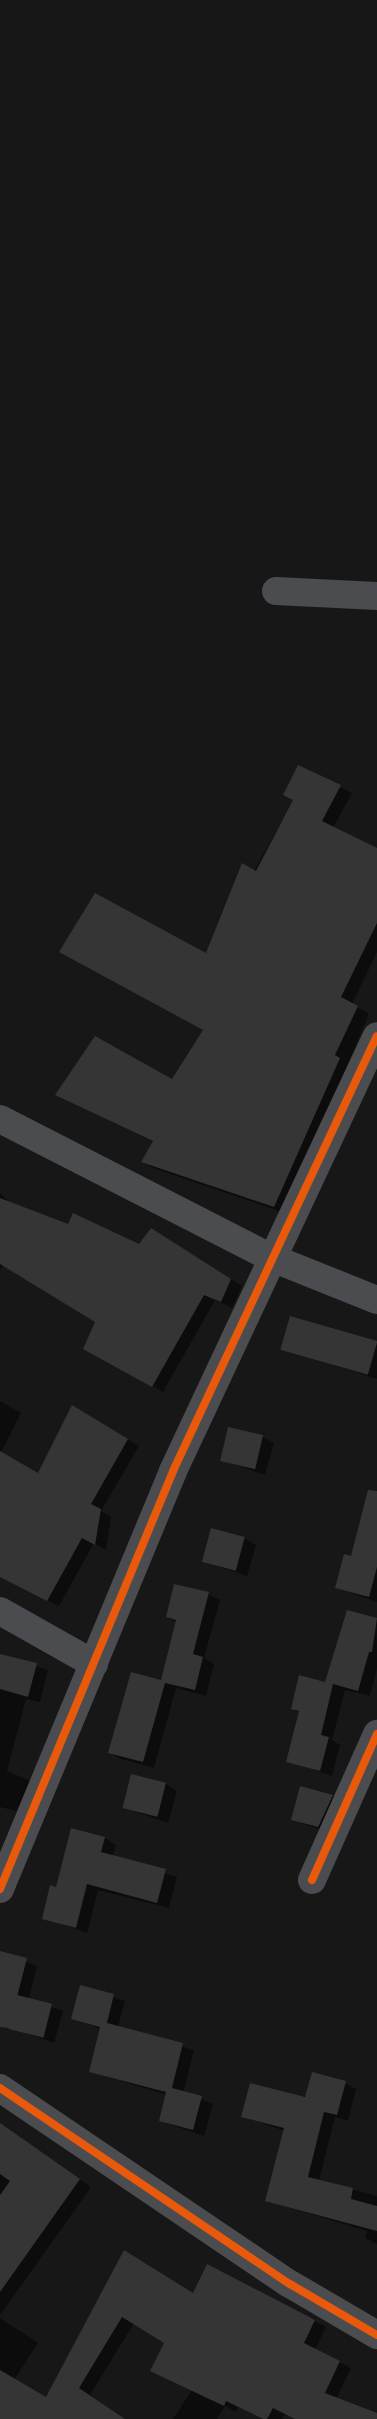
<!DOCTYPE html>
<html>
<head>
<meta charset="utf-8">
<style>
  body { margin:0 }
  #map { position:relative; width:377px; height:2419px; overflow:hidden; background:#171717; font-family:"Nunito Sans",sans-serif }
  div>[style] { position:absolute }
  .shadow>* { inset:0; background:#0007 }
  .building>* { inset:0; background:#353536; transform-origin:0 0 }
  .street>* { height:28px; margin:-14px; padding:0 14px; transform-origin:14px; border-radius:14px; background:#4b4c50 }
  .cycleway>* { height:8px; margin:-4px; padding:0 4px; transform-origin:4px; border-radius:4px; background:#e8590c }
  span { translate:-50% -50%; white-space:nowrap; text-align:center; line-height:1.15; -webkit-text-stroke:5px #111113; paint-order:stroke }
</style>
</head>
<body>
<div id="map">
  <div class="shadow">
    <i style="clip-path:polygon(299px 767px,352px 793px,333px 828px,377px 850px,377px 952px,352px 1004px,369px 1014px,285px 1213px,153px 1168px,142px 1162px,154px 1142px,68px 1101px,172px 1081px,205px 1030px,207px 954px,294px 800px)"></i>
    <i style="clip-path:polygon(0 1193px,10px 1203px,68px 1226px,140px 1246px,162px 1236px,242px 1286px,232px 1308px,215px 1300px,163px 1392px,96px 1355px,96px 1322px,3px 1265px,0 1270px)"></i>
    <i style="clip-path:polygon(377px 1342px,377px 1379px,283px 1349px)"></i>
    <i style="clip-path:polygon(0 1401px,21px 1413px,1px 1453px,39px 1475px,72px 1406px,139px 1446px,101px 1511px,111px 1517px,106px 1550px,94px 1543px,59px 1606px,0 1576px)"></i>
    <i style="clip-path:polygon(262px 1437px,274px 1443px,265px 1475px,221px 1460px)"></i>
    <i style="clip-path:polygon(377px 1495px,377px 1602px,337px 1588px)"></i>
    <i style="clip-path:polygon(244px 1538px,256px 1545px,247px 1576px,203px 1561px)"></i>
    <i style="clip-path:polygon(208px 1594px,220px 1600px,204px 1658px,214px 1664px,206px 1696px,176px 1688px,154px 1768px,121px 1759px,110px 1753px,162px 1681px,176px 1622px,167px 1617px)"></i>
    <i style="clip-path:polygon(348px 1611px,377px 1619px,377px 1668px,370px 1696px,345px 1690px,332px 1740px,340px 1745px,332px 1776px,288px 1761px,300px 1713px,292px 1708px,325px 1683px)"></i>
    <i style="clip-path:polygon(0 1655px,48px 1670px,40px 1702px,26px 1699px,7px 1771px,33px 1782px,25px 1813px,0 1807px)"></i>
    <i style="clip-path:polygon(166px 1784px,177px 1791px,168px 1823px,125px 1808px)"></i>
    <i style="clip-path:polygon(332px 1796px,343px 1802px,330px 1833px,293px 1820px)"></i>
    <i style="clip-path:polygon(105px 1838px,116px 1845px,113px 1856px,177px 1877px,169px 1908px,98px 1890px,87px 1933px,43px 1918px)"></i>
    <i style="clip-path:polygon(0 1952px,37px 1966px,29px 1999px,63px 2011px,54px 2043px,11px 2028px,19px 1995px,0 1990px)"></i>
    <i style="clip-path:polygon(81px 1987px,125px 2001px,118px 2027px,194px 2050px,183px 2093px,213px 2104px,204px 2136px,160px 2121px,167px 2095px,91px 2072px,101px 2029px,73px 2018px)"></i>
    <i style="clip-path:polygon(345px 2083px,356px 2089px,348px 2121px,335px 2117px,319px 2181px,377px 2196px,377px 2244px,365px 2238px,367px 2231px,267px 2201px,285px 2131px,242px 2116px)"></i>
    <i style="clip-path:polygon(0 2124px,91px 2187px,0 2315px)"></i>
    <i style="clip-path:polygon(125px 2251px,194px 2294px,207px 2266px,326px 2327px,315px 2350px,351px 2368px,336px 2399px,377px 2415px,377px 2419px,296px 2419px,285px 2414px,282px 2419px,263px 2419px,238px 2407px,236px 2412px,225px 2406px,217px 2419px,173px 2419px,192px 2390px,166px 2342px,134px 2323px,90px 2395px,124px 2419px,0 2419px,0 2318px,38px 2343px,14px 2380px,46px 2399px)"></i>
  </div>
  <div class="building">
    <i style="clip-path:polygon(298px 765px,341px 785px,322px 821px,377px 848px,377px 923px,341px 997px,358px 1006px,335px 1055px,340px 1058px,274px 1207px,141px 1162px,153px 1141px,55px 1095px,95px 1036px,172px 1079px,203px 1030px,59px 952px,95px 893px,206px 953px,242px 863px,256px 871px,293px 800px,283px 795px)"></i>
    <i style="clip-path:polygon(0 1198px,68px 1224px,73px 1213px,139px 1244px,151px 1228px,231px 1279px,221px 1302px,204px 1295px,152px 1387px,83px 1349px,95px 1322px,0 1264px)"></i>
    <i style="left:290px;top:1316px;width:91px;height:35px;rotate:16deg"></i>
    <i style="clip-path:polygon(72px 1405px,128px 1439px,91px 1504px,101px 1509px,95px 1545px,82px 1538px,47px 1601px,0 1577px,0 1451px,38px 1473px)"></i>
    <i style="left:228px;top:1427px;width:36px;height:35px;rotate:13deg"></i>
    <i style="clip-path:polygon(368px 1490px,377px 1491px,377px 1567px,369px 1597px,335px 1588px,344px 1554px,351px 1556px)"></i>
    <i style="left:211px;top:1528px;width:35px;height:35px;rotate:15deg"></i>
    <i style="clip-path:polygon(174px 1584px,209px 1592px,193px 1654px,203px 1657px,195px 1690px,165px 1683px,143px 1762px,108px 1753px,131px 1672px,161px 1680px,176px 1620px,166px 1617px)"></i>
    <i style="clip-path:polygon(347px 1610px,377px 1618px,372px 1652px,369px 1652px,358px 1691px,333px 1684px,321px 1735px,329px 1737px,320px 1771px,286px 1762px,299px 1711px,291px 1709px,299px 1675px,325px 1682px)"></i>
    <i style="clip-path:polygon(0 1654px,37px 1663px,28px 1697px,0 1689px)"></i>
    <i style="left:131px;top:1774px;width:36px;height:35px;rotate:14deg"></i>
    <i style="clip-path:polygon(300px 1786px,333px 1795px,318px 1827px,291px 1820px)"></i>
    <i style="clip-path:polygon(71px 1828px,105px 1837px,101px 1852px,166px 1869px,157px 1903px,87px 1884px,76px 1928px,42px 1919px,50px 1885px,56px 1887px)"></i>
    <i style="clip-path:polygon(0 1951px,27px 1958px,9px 2028px,0 2027px)"></i>
    <i style="clip-path:polygon(80px 1985px,114px 1994px,107px 2023px,183px 2043px,172px 2088px,202px 2096px,193px 2130px,159px 2121px,166px 2092px,89px 2072px,100px 2027px,71px 2019px)"></i>
    <i style="left:17px;top:1995px;width:36px;height:35px;rotate:14deg"></i>
    <i style="clip-path:polygon(312px 2072px,346px 2081px,337px 2115px,324px 2112px,308px 2177px,353px 2188px,351px 2199px,377px 2206px,377px 2231px,265px 2201px,284px 2128px,241px 2117px,250px 2083px,305px 2097px)"></i>
    <i style="clip-path:polygon(0 2123px,80px 2179px,0 2292px,0 2195px,10px 2181px,0 2174px)"></i>
    <i style="clip-path:polygon(124px 2250px,193px 2293px,207px 2264px,315px 2320px,304px 2343px,340px 2361px,325px 2393px,377px 2413px,377px 2419px,295px 2419px,273px 2408px,267px 2419px,263px 2419px,226px 2401px,224px 2406px,150px 2371px,164px 2343px,122px 2317px,79px 2388px,125px 2419px,0 2419px,0 2370px,46px 2397px)"></i>
  </div>
  <div class="street">
    <i style="left:276px;top:591px;width:101px;rotate:2.8deg"></i>
    <i style="left:0;top:1119px;width:305px;rotate:27.1deg"></i>
    <i style="left:272px;top:1258px;width:113px;rotate:21.8deg"></i>
    <i style="left:0;top:1611px;width:108px;rotate:29.4deg"></i>
    <i style="left:312px;top:1880px;width:160px;rotate:-66deg"></i>
    <i style="left:0;top:1889px;width:452px;rotate:-67.5deg"></i>
    <i style="left:173px;top:1471px;width:480px;rotate:-64.9deg"></i>
    <i style="left:0;top:2088px;width:350px;rotate:34.1deg"></i>
    <i style="left:290px;top:2284px;width:101px;rotate:30.4deg"></i>
  </div>
  <div class="cycleway">
    <i style="left:312px;top:1880px;width:160px;rotate:-66deg"></i>
    <i style="left:0;top:1889px;width:452px;rotate:-67.5deg"></i>
    <i style="left:173px;top:1471px;width:480px;rotate:-64.9deg"></i>
    <i style="left:0;top:2088px;width:350px;rotate:34.1deg"></i>
    <i style="left:290px;top:2284px;width:101px;rotate:30.4deg"></i>
  </div>
</div>
</body>
</html>
